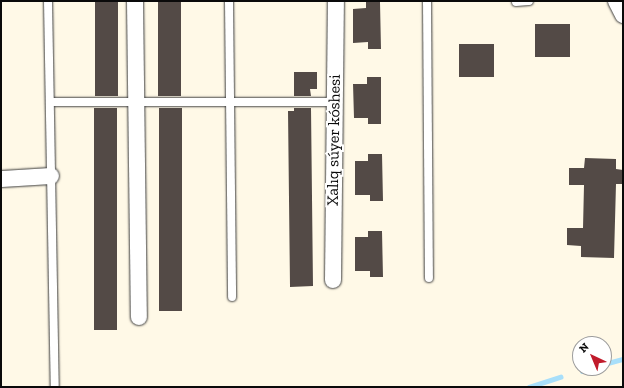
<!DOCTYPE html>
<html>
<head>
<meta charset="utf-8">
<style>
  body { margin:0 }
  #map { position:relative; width:624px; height:388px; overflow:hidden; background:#fff9e7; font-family:"Zilla Slab",serif }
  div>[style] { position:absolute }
  .stream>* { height:4.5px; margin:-2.25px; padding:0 2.25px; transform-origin:2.25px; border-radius:2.25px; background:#a8dffa }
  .building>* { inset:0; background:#534a46; transform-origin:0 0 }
  .roads { filter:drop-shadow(0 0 1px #3d3d3d) drop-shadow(0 0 1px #3d3d3d) }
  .service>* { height:8px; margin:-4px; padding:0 4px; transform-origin:4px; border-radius:4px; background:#fff }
  .minor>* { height:16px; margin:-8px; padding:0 8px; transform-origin:8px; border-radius:8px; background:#fff }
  span { translate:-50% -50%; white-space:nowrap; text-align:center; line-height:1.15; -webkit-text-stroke:4px #fff; paint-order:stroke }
  .street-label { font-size:16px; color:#0a0a0a }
  .frame { position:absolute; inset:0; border:2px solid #0a0a0a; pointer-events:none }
  .north { position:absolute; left:572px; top:336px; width:40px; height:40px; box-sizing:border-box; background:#fff; border:1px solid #9d9d9d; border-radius:50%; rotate:316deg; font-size:11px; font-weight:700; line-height:16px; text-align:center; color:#0a0a0a }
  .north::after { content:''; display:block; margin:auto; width:14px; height:18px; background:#c11b2b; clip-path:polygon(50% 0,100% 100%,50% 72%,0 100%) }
</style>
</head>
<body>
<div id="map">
  <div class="stream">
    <i style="left:604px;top:364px;width:20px;rotate:-15deg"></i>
    <i style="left:582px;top:371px;width:10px;rotate:-17deg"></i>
    <i style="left:529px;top:387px;width:33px;rotate:-18deg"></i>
  </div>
  <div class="building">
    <i style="left:95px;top:1px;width:23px;height:95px"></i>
    <i style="left:158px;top:1px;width:23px;height:95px"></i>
    <i style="clip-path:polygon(366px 2px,380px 2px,381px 49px,368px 49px,368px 42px,353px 43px,353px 9px,366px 8px)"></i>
    <i style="left:535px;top:24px;width:35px;height:33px"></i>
    <i style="left:459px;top:44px;width:35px;height:33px"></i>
    <i style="clip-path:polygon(294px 72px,317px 72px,317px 89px,310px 89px,311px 96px,294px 96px)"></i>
    <i style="clip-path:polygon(367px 77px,381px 77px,381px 124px,368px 124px,368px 118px,354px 118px,353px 84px,367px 84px)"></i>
    <i style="left:94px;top:108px;width:23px;height:222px"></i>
    <i style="left:159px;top:108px;width:23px;height:203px"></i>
    <i style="clip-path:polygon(294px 108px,311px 108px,313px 286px,290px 287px,288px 111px,294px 111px)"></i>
    <i style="clip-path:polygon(368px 154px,382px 154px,383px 201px,370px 201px,370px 195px,355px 195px,355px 161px,368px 161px)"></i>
    <i style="clip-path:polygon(585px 158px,616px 159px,616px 169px,623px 170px,623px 184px,616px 184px,614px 258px,581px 257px,581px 246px,567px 245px,567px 228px,583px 228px,584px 185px,569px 185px,569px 168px,584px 168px)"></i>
    <i style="clip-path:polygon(368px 231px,382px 231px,383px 277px,370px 277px,370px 271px,355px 271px,355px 237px,368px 237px)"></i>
  </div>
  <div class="roads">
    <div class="service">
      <i style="left:48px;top:1px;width:386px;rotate:89deg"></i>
      <i style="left:229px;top:1px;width:296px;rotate:89.4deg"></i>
      <i style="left:427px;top:1px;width:277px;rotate:89.6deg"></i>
      <i style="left:516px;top:2px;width:13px;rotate:-4deg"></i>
      <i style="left:50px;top:102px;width:285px"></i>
    </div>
    <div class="minor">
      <i style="left:135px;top:1px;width:316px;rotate:89.3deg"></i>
      <i style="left:616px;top:1px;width:16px;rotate:63deg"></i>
      <i style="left:1px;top:179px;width:50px;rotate:-3.4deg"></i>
      <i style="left:333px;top:280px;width:279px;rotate:-89.4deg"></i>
    </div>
  </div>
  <div class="street-label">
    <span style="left:334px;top:140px;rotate:-89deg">Xalıq súyer kóshesi</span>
  </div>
  <div class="frame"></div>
  <div class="north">N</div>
</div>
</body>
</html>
